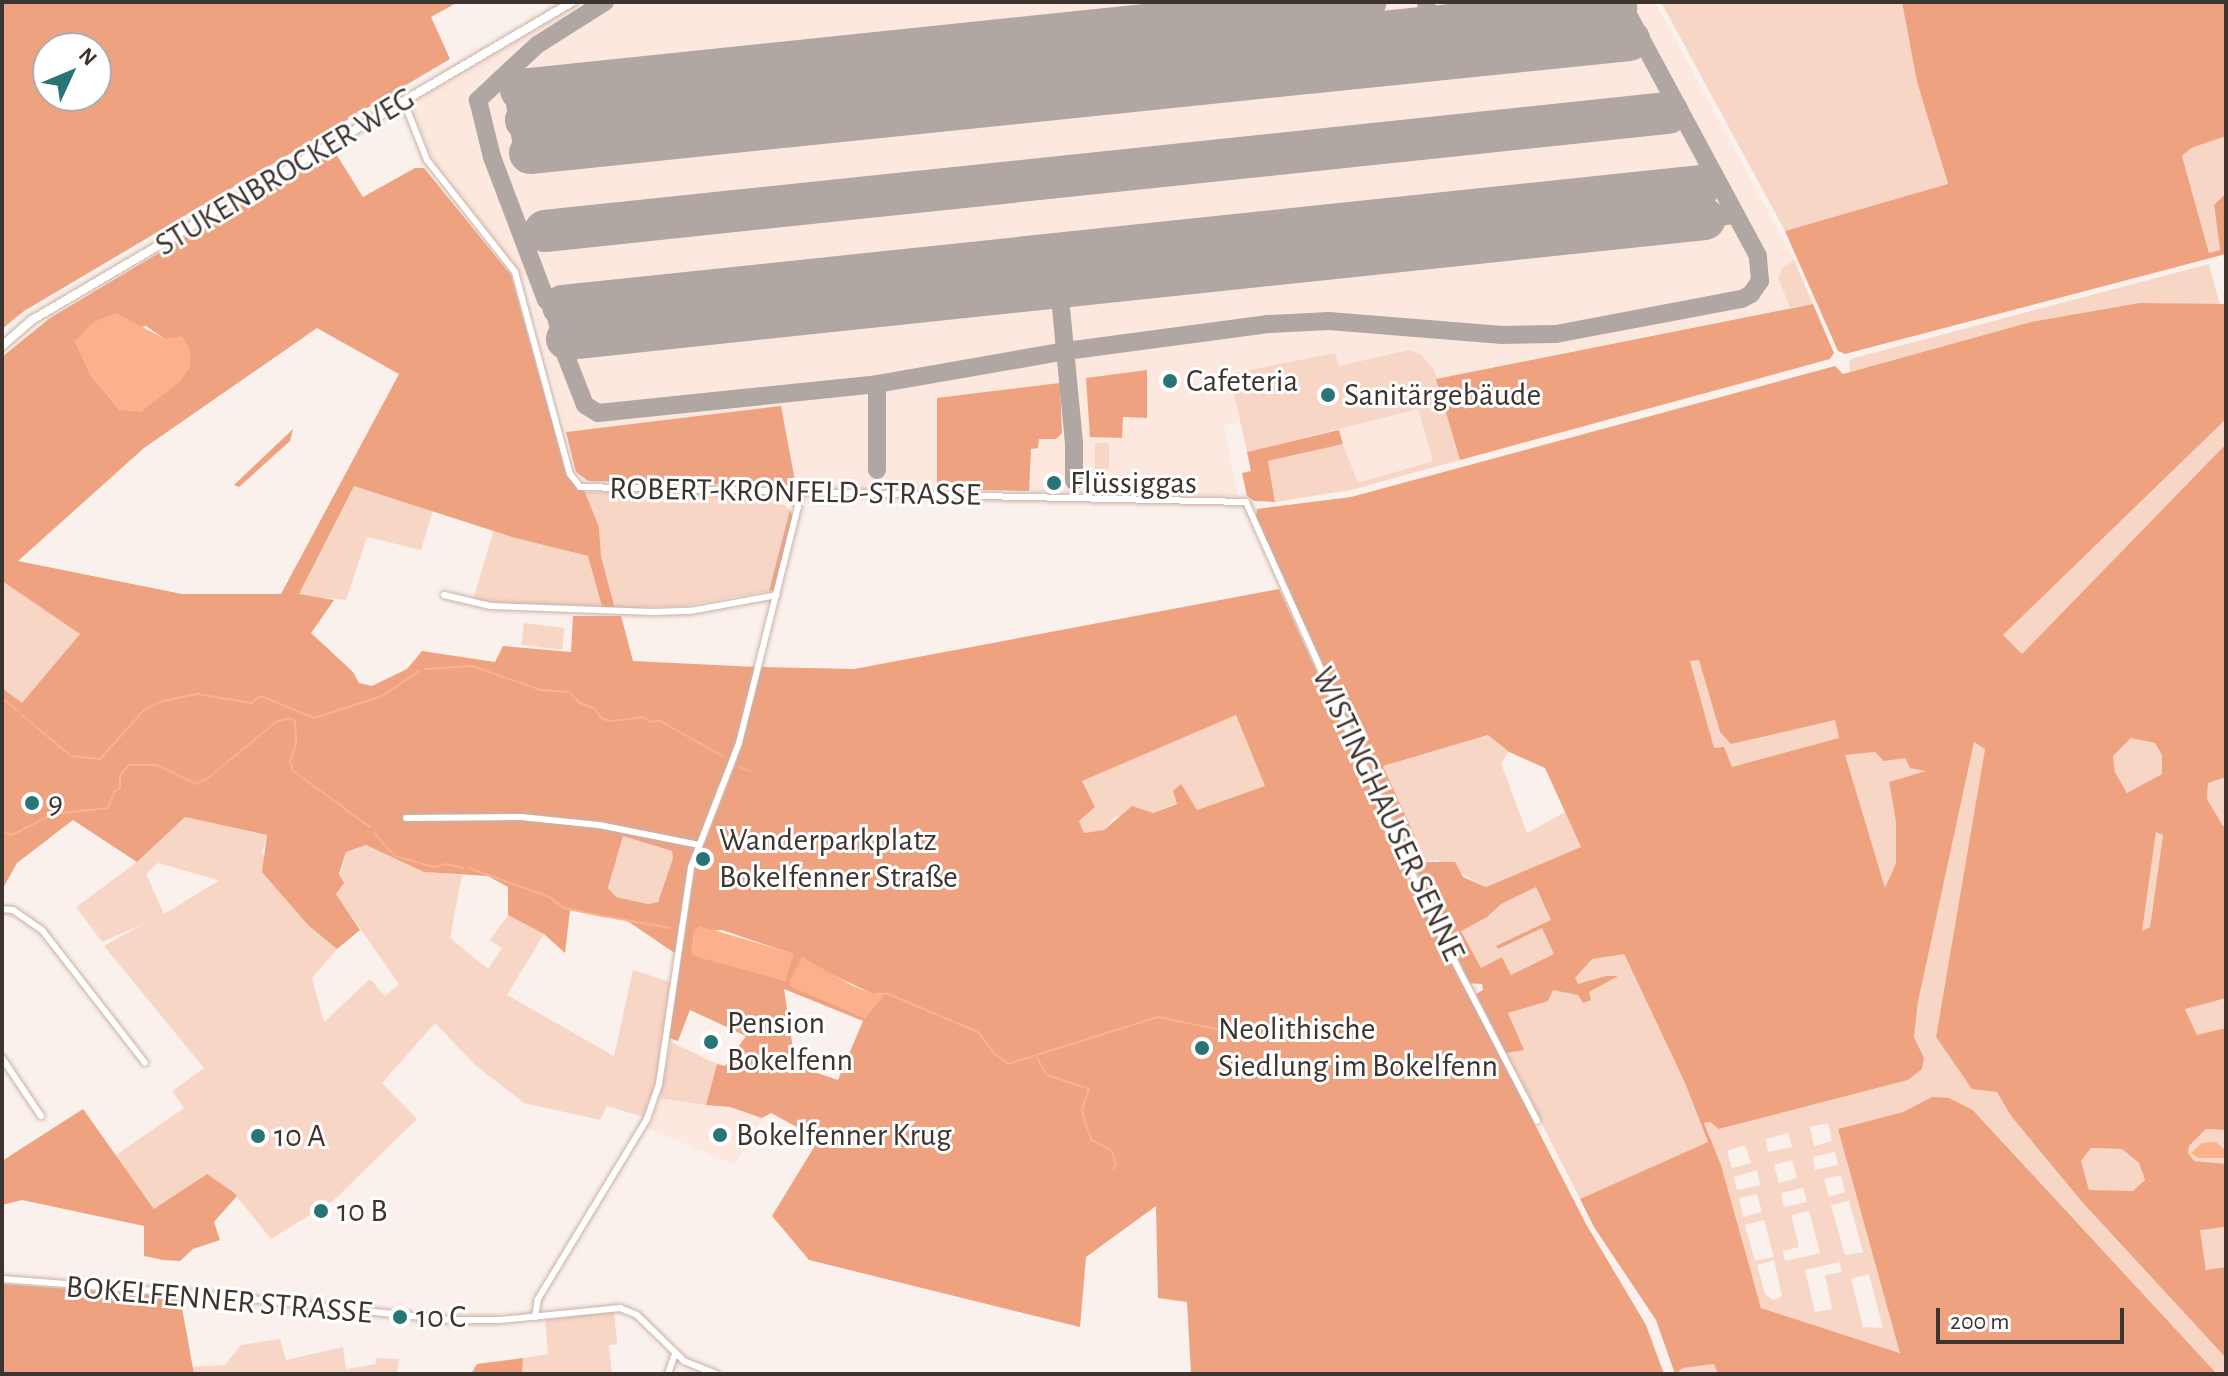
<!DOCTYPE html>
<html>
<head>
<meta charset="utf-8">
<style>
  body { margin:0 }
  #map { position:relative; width:2228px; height:1376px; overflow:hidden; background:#fbf1ec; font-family:"Alegreya Sans",sans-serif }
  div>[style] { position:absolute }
  .built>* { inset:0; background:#fce8de }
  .green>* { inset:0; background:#f8d6c6; transform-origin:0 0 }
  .forest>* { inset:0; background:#eea27f }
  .water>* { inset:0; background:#fdb08c }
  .stream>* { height:2px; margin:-1px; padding:0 1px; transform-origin:1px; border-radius:1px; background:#fdb08c }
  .taxiway>* { height:18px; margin:-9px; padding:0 9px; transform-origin:9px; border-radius:9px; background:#b0a6a2 }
  .runway>* { height:42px; margin:-21px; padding:0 21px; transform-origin:21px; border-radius:21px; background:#b0a6a2 }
  .roads { filter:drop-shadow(0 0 2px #cab1a6) drop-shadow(0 0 2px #cab1a6) }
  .minor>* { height:6px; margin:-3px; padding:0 3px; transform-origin:3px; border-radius:3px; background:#fff }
  .tertiary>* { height:8px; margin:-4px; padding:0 4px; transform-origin:4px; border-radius:4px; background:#fff }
  .dots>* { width:22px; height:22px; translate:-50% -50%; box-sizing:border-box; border:4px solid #fff; border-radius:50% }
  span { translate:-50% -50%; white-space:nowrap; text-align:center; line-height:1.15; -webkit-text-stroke:6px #fff; paint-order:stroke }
  .street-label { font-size:32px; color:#3d332f }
  .poi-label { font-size:32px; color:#3d332f }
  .left { translate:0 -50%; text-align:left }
  .frame { position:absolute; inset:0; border:4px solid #3d332f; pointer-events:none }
  .north { position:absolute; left:32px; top:32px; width:80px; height:80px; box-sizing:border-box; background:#fff; border:2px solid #b1adac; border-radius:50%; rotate:46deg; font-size:22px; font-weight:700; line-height:32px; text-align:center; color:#3d332f }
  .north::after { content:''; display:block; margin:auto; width:28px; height:36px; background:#297474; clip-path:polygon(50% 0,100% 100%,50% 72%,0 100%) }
  .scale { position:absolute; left:1936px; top:1308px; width:188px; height:36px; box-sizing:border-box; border:4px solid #3d332f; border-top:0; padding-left:10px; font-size:24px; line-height:28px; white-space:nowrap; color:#3d332f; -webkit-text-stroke:6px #fff; paint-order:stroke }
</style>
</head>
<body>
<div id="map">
  <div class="built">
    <i style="clip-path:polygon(582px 2px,1655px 2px,1794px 260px,1783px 267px,1778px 277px,1790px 308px,1437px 379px,1418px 409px,1433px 461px,1358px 483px,1339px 431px,1247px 452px,1240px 422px,1224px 425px,1238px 496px,796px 486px,781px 406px,566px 432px,527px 281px,434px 162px,411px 108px,415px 101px)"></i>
    <i style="clip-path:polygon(660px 1098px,730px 1107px,762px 1118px,735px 1165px,647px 1128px)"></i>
  </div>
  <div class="green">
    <i style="clip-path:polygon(1661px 2px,1902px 2px,1917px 82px,1948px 185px,1785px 231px)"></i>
    <i style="clip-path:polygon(2226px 136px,2226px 193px,2214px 206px,2220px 250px,2209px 253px,2182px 156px,2190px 148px)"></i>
    <i style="clip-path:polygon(1794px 260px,1813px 304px,1790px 308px,1778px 277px,1783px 267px)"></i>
    <i style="clip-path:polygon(2209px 264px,2220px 305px,2138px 303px,2031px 322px,1850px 372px,1849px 361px,1854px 358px)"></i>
    <i style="clip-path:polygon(1409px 350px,1420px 354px,1434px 369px,1460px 460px,1351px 490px,1275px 502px,1268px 461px,1343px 444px,1358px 483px,1433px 461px,1418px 409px,1247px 452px,1230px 374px,1335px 353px,1339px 366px)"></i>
    <i style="clip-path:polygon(2226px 419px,2226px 444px,2022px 654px,2003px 635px)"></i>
    <i style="left:1095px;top:443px;width:14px;height:26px"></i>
    <i style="clip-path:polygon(353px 485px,433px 511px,421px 550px,367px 537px,346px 600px,298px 595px)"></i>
    <i style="clip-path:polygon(585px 492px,765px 494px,776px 498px,790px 510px,769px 591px,682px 606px,615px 609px,601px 556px,599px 526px)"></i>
    <i style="clip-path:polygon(494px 529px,589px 557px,603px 610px,550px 609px,473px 600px)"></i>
    <i style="clip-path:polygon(2px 581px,80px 634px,22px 704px,2px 688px)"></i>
    <i style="left:524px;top:623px;width:41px;height:22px;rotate:7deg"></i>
    <i style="clip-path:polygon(1699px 659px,1720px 732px,1836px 719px,1839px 738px,1731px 768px,1714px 749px,1690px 661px)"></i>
    <i style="clip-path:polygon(1236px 714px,1266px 786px,1197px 810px,1177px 803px,1152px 813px,1115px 817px,1104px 830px,1084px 833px,1079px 821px,1095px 807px,1081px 781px)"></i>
    <i style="clip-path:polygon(1488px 735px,1509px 752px,1501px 763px,1527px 833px,1565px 812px,1581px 847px,1486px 887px,1437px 860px,1421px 862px,1406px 849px,1418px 843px,1383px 766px)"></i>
    <i style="clip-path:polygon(2131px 738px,2155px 743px,2163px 755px,2162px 774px,2127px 793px,2115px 772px,2113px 756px)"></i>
    <i style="clip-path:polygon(evenodd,1973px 741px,1985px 749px,1936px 1037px,1972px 1088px,1997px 1092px,2011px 1116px,2083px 1203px,2226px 1358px,2226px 1374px,2217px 1374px,1974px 1110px,1932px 1097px,1903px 1112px,1838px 1129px,1901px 1353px,1761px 1308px,1721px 1165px,1704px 1123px,1710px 1122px,1720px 1129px,1908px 1080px,1924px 1058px,1914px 1037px,1918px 1002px,1973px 741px,1828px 1123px,1832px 1141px,1814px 1146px,1810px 1127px,1828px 1123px,1973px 741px,1788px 1133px,1792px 1147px,1768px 1152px,1766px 1139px,1788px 1133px,1973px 741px,1745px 1145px,1751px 1163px,1732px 1168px,1727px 1151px,1745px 1145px,1973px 741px,1835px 1152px,1838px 1165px,1815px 1170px,1813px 1157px,1835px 1152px,1973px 741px,1792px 1160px,1797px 1178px,1779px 1183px,1774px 1165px,1792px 1160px,1973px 741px,1757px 1170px,1760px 1185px,1737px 1190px,1734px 1177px,1757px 1170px,1973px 741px,1841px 1175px,1845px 1192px,1829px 1197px,1824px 1179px,1841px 1175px,1973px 741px,1803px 1188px,1807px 1202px,1784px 1207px,1781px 1193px,1803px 1188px,1973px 741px,1757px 1194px,1762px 1212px,1743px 1217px,1739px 1198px,1757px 1194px,1973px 741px,1849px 1201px,1863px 1252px,1845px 1255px,1831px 1205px,1849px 1201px,1973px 741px,1809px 1211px,1820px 1253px,1785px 1261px,1783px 1251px,1799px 1247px,1791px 1215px,1809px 1211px,1973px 741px,1764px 1220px,1774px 1257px,1755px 1261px,1745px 1225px,1764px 1220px,1973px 741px,1774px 1260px,1782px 1296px,1773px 1300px,1765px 1294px,1757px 1265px,1774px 1260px,1973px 741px,1839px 1262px,1842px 1272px,1825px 1275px,1832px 1309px,1815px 1312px,1805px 1270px,1839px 1262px,1973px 741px,1869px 1274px,1883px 1328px,1882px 1328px,1863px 1327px,1851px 1279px,1869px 1274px)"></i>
    <i style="clip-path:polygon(1875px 752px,1905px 758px,1928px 770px,1889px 783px,1896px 822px,1896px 863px,1885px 889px,1844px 755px)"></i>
    <i style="clip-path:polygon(2226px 777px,2226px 825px,2223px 826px,2207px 799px,2208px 783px)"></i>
    <i style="clip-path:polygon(evenodd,185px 817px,267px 835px,262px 853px,308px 925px,337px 949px,312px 978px,324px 1022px,370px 979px,385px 996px,399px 984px,336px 894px,346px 852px,366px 845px,424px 872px,462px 875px,450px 938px,488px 969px,502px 948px,490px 940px,508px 915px,544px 934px,507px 995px,614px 1056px,633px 970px,670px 982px,655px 1085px,643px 1117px,607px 1106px,600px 1120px,524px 1103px,475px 1065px,435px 1023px,382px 1083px,417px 1119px,334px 1200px,271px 1239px,233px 1192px,154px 1209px,116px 1155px,184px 1108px,172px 1091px,204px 1068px,104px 946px,145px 923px,102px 942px,76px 907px,137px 862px,185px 817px,158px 863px,218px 880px,218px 881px,164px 914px,146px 874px,158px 863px)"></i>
    <i style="clip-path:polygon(2156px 831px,2163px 834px,2150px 927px,2141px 931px)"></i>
    <i style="clip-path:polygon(623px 836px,672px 851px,673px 858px,658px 902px,648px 904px,616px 897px,608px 888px)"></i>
    <i style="clip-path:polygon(1533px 878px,1570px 963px,1623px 953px,1685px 1083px,1708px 1142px,1580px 1199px,1476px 994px,1483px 990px,1482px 984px,1470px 984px,1439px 921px)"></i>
    <i style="clip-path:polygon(2226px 998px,2226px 1028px,2197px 1036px,2185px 1008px)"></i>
    <i style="clip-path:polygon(671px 1042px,717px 1064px,706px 1105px,660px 1098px)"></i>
    <i style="clip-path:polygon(2206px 1129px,2226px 1130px,2226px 1164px,2193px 1161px,2188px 1153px,2189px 1146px)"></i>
    <i style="clip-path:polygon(2091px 1148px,2122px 1149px,2139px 1163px,2145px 1181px,2133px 1191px,2089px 1191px,2081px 1161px)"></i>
    <i style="clip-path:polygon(2224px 1227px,2226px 1267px,2206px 1270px,2200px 1229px)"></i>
    <i style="clip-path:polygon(614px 1310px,617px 1344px,609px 1345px,612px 1374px,522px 1374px,523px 1358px,548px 1354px,545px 1320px)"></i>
    <i style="clip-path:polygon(280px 1339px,286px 1360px,343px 1347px,346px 1369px,376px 1364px,376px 1358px,399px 1359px,397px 1374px,194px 1374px,191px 1367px,225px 1365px,241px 1345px)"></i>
    <i style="clip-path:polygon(1714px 1364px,1718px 1374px,1675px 1372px,1683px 1368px)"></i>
  </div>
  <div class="forest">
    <i style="clip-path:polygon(evenodd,2px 2px,458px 2px,431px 17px,450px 59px,24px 311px,2px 329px,2px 2px,48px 48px,96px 48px,96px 96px,48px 96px,48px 48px)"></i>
    <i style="clip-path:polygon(1902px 2px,2226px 2px,2226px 136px,2191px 148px,2182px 156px,2209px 253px,2220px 250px,2214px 205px,2226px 193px,2226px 254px,1845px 354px,1838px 351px,1785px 231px,1948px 184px,1917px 82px)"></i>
    <i style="clip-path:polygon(evenodd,333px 149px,363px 197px,415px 168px,424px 168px,511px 275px,567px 476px,585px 492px,599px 527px,601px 556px,615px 609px,603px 610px,588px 556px,512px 537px,354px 486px,299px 594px,334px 600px,311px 633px,353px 672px,359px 683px,372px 686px,407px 669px,422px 651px,495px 662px,503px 646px,571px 652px,573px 616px,621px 616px,633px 661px,756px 667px,737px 740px,698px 842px,676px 954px,626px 920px,570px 910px,565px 953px,544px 934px,508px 915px,508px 887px,488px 876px,424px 872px,366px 845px,346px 852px,339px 874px,344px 883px,336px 894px,360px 930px,337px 949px,308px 925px,262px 872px,267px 835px,185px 817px,137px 862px,73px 820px,17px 863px,2px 890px,2px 688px,22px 703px,80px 634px,2px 581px,2px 357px,50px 318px,333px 149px,146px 326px,165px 339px,120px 410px,92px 377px,75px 341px,146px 326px,333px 149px,317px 328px,399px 374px,281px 594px,182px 594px,18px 561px,144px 448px,317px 328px,333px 149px,623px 836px,672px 851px,673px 858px,658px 902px,648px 904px,616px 897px,608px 888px,623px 836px)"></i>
    <i style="clip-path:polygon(evenodd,2139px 303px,2226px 304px,2226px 419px,2003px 635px,2022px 654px,2226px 444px,2226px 777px,2208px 783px,2207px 799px,2223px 826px,2226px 825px,2226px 998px,2185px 1009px,2197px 1035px,2226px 1028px,2226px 1130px,2206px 1129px,2189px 1146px,2188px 1153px,2194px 1161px,2226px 1164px,2226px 1234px,2224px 1227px,2200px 1230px,2206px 1270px,2226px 1267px,2226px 1358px,2083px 1203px,2011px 1116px,1997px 1092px,1972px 1089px,1936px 1037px,1985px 749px,1974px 742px,1918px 1002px,1914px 1037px,1924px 1058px,1922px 1069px,1908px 1080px,1719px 1129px,1710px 1122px,1704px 1123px,1721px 1165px,1761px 1308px,1900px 1353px,1838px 1129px,1903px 1112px,1932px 1097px,1949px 1098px,1973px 1110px,2217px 1374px,1718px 1374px,1714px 1364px,1683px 1368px,1675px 1374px,1656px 1320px,1594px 1227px,1580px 1199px,1708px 1142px,1685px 1083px,1624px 954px,1592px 959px,1575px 978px,1578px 984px,1606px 976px,1618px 976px,1589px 992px,1591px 1000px,1583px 1003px,1578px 995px,1553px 990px,1548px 1001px,1508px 1013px,1524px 1050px,1506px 1053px,1476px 994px,1483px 990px,1482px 984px,1470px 983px,1406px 849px,1421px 862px,1455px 862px,1463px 877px,1486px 887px,1581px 847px,1545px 768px,1509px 752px,1488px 735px,1383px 766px,1416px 839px,1405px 845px,1256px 517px,1257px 509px,1351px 497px,1835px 366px,1843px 374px,2031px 322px,2139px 303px,1699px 660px,1720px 732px,1731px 744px,1835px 720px,1839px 738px,1732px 767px,1724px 747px,1714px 748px,1690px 661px,1699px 660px,2139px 303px,2131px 738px,2155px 743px,2162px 755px,2162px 774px,2127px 793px,2115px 772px,2113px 756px,2131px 738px,2139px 303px,1875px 752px,1884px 761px,1905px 758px,1910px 768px,1926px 771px,1889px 782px,1896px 822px,1896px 863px,1885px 888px,1845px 755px,1875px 752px,2139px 303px,2156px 832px,2163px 835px,2150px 927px,2142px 931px,2156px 832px,2139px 303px,1536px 887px,1551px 920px,1496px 946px,1498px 949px,1542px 928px,1554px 954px,1511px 975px,1502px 957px,1481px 968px,1461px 931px,1487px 917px,1501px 904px,1536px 887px,2139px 303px,2091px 1148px,2122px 1149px,2139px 1163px,2145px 1180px,2133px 1191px,2089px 1190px,2081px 1161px,2091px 1148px)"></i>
    <i style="clip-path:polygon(1813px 304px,1834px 353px,1830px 359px,1460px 460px,1436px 379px)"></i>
    <i style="clip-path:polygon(1147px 370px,1147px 418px,1123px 417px,1122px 438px,1090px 437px,1086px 378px)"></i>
    <i style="clip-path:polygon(1060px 383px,1062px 433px,1056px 439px,1039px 439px,1038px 448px,1031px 449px,1029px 491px,937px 489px,937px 398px)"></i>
    <i style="clip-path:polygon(781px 406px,796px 486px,588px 481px,576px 472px,566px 432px)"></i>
    <i style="clip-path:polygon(293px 429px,290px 441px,239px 487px,234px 485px)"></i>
    <i style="clip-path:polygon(1339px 430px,1343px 444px,1268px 461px,1275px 502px,1254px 501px,1247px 496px,1242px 473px,1251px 471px,1247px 452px)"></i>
    <i style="clip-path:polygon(790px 510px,793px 518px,774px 590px,769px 591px)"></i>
    <i style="clip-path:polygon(evenodd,1279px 589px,1430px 920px,1586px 1224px,1646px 1325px,1664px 1374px,1191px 1372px,1187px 1302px,1158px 1298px,1156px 1206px,1086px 1257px,1080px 1327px,809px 1260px,772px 1216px,819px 1139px,771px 1113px,762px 1118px,730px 1107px,706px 1105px,717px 1064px,725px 1066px,746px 1036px,690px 1010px,678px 1041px,669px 1038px,695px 867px,736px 762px,762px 667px,854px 669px,1279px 589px,1236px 715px,1265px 786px,1197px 810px,1181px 784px,1173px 791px,1177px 804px,1153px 813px,1132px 806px,1104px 830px,1084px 833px,1079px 821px,1095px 807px,1082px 781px,1236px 715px,1279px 589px,722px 930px,793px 954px,785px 981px,692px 953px,694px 931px,722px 930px,1279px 589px,829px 973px,873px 994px,885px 993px,865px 1018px,790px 985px,829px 973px,1279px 589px,784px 989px,863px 1021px,838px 1080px,805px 1069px,795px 1062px,784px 989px)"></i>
    <i style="clip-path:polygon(83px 1109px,154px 1209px,207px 1174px,233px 1192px,237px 1196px,214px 1222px,220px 1240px,193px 1249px,180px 1261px,163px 1260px,144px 1256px,144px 1226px,22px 1200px,2px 1205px,2px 1161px)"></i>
    <i style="clip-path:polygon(2px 1284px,180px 1297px,194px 1374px,2px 1374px)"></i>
    <i style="clip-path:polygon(523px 1358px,522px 1374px,471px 1374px,477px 1364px)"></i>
  </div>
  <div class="water">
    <i style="clip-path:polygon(116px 313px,165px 339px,182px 336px,191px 352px,190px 367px,180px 382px,141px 412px,120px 410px,92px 377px,75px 341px,93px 322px)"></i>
    <i style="clip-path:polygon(700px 926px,794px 954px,785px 981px,697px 957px,692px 954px,694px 931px)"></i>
    <i style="clip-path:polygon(802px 957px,853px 986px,873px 994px,886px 993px,865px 1018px,791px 987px,790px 980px)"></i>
    <i style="clip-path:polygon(2216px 1142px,2226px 1151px,2226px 1158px,2199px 1158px,2191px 1153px,2202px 1143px)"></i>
  </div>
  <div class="stream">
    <i style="left:425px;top:669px;width:47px;rotate:-3.7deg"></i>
    <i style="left:472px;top:666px;width:73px;rotate:19.2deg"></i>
    <i style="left:541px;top:690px;width:28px;rotate:4deg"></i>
    <i style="left:569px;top:692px;width:16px;rotate:45deg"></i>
    <i style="left:580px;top:703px;width:16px;rotate:22deg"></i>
    <i style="left:595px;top:709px;width:12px;rotate:55deg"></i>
    <i style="left:602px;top:719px;width:10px;rotate:11deg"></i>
    <i style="left:612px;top:721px;width:31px;rotate:-7deg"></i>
    <i style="left:643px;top:717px;width:9px;rotate:32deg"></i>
    <i style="left:651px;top:722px;width:9px;rotate:-6deg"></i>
    <i style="left:660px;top:721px;width:72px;rotate:29.1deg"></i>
    <i style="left:2px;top:698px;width:22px;rotate:39deg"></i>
    <i style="left:22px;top:715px;width:64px;rotate:39.9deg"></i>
    <i style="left:71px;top:756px;width:29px;rotate:6deg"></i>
    <i style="left:100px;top:759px;width:64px;rotate:-48.1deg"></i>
    <i style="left:143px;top:711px;width:18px;rotate:-29deg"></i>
    <i style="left:159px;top:702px;width:40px;rotate:-12deg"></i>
    <i style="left:198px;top:694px;width:54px;rotate:9.6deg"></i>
    <i style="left:251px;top:703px;width:12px;rotate:-35deg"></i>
    <i style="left:261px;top:696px;width:57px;rotate:22.5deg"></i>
    <i style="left:314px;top:718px;width:71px;rotate:-17.9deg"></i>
    <i style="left:382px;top:696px;width:45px;rotate:-34deg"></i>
    <i style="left:740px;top:767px;width:11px;rotate:22deg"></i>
    <i style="left:2px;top:832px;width:10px;rotate:17deg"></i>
    <i style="left:12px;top:835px;width:46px;rotate:-27.1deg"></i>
    <i style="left:53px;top:814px;width:55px;rotate:-6.2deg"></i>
    <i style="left:108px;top:808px;width:18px;rotate:-68deg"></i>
    <i style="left:115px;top:791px;width:6px;rotate:-31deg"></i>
    <i style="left:120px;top:788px;width:13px;rotate:-90deg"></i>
    <i style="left:120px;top:775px;width:13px;rotate:-48deg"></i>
    <i style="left:129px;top:765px;width:28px"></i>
    <i style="left:157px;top:765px;width:43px;rotate:26deg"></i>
    <i style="left:196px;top:784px;width:13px;rotate:-27deg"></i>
    <i style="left:208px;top:778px;width:88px;rotate:-39.5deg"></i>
    <i style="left:276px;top:722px;width:14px;rotate:-17deg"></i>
    <i style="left:289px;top:718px;width:7px;rotate:27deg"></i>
    <i style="left:295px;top:721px;width:22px;rotate:87deg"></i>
    <i style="left:296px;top:743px;width:20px;rotate:108deg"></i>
    <i style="left:290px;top:762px;width:9px;rotate:72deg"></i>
    <i style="left:293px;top:771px;width:95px;rotate:36deg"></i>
    <i style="left:374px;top:833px;width:31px;rotate:48deg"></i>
    <i style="left:395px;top:856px;width:41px;rotate:15.8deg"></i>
    <i style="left:434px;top:867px;width:12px;rotate:-14deg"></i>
    <i style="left:446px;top:864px;width:18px;rotate:13deg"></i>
    <i style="left:469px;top:868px;width:85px;rotate:19.9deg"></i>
    <i style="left:549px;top:897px;width:19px;rotate:36deg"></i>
    <i style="left:564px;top:908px;width:44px;rotate:11.8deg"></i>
    <i style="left:609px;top:917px;width:62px;rotate:10.2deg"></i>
    <i style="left:886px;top:993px;width:100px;rotate:23deg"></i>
    <i style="left:978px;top:1032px;width:25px;rotate:53deg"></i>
    <i style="left:993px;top:1052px;width:19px;rotate:39deg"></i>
    <i style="left:1008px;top:1064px;width:157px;rotate:-17.4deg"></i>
    <i style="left:1158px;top:1017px;width:109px;rotate:11.6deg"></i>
    <i style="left:1037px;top:1058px;width:20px;rotate:60deg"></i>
    <i style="left:1047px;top:1075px;width:44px;rotate:18.4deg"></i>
    <i style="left:1089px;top:1089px;width:21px;rotate:109deg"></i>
    <i style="left:1082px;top:1109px;width:14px;rotate:78deg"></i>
    <i style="left:1085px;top:1123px;width:18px;rotate:68deg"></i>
    <i style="left:1092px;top:1140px;width:23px;rotate:29deg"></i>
    <i style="left:1112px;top:1151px;width:14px;rotate:73deg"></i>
    <i style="left:1116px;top:1164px;width:6px;rotate:121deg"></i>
  </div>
  <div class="taxiway">
    <i style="left:605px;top:2px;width:80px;rotate:147.7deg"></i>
    <i style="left:537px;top:45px;width:81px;rotate:137deg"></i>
    <i style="left:478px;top:100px;width:59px;rotate:76.2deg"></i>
    <i style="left:492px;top:157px;width:153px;rotate:69.3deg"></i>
    <i style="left:546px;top:300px;width:11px;rotate:41deg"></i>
    <i style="left:554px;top:307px;width:40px;rotate:78deg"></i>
    <i style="left:562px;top:346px;width:63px;rotate:68.7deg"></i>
    <i style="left:585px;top:405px;width:15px;rotate:32deg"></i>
    <i style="left:598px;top:413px;width:281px;rotate:-5.9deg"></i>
    <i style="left:877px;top:384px;width:192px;rotate:-9.9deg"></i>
    <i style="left:1066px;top:351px;width:204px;rotate:-7.6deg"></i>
    <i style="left:1268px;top:324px;width:61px;rotate:-2.8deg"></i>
    <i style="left:1329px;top:321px;width:174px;rotate:4.6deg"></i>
    <i style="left:1502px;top:335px;width:54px;rotate:-1.1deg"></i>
    <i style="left:1556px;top:334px;width:189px;rotate:-10.7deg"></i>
    <i style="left:1742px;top:299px;width:10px;rotate:-29deg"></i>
    <i style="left:1751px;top:294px;width:16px;rotate:-55deg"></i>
    <i style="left:1760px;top:281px;width:25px;rotate:-95deg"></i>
    <i style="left:1758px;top:256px;width:289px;rotate:-118.3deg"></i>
    <i style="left:1426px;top:2px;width:59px;rotate:81.2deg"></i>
    <i style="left:503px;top:77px;width:17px;rotate:54deg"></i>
    <i style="left:513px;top:91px;width:63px;rotate:80.8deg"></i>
    <i style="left:1459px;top:211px;width:34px;rotate:83deg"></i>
    <i style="left:1705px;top:219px;width:30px;rotate:-8deg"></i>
    <i style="left:805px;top:280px;width:34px;rotate:85deg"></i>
    <i style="left:1059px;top:287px;width:157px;rotate:84.5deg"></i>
    <i style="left:1074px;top:443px;width:38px;rotate:90deg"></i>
    <i style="left:877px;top:470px;width:86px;rotate:-90deg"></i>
  </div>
  <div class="runway">
    <i style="left:521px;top:90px;width:849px;rotate:-5.95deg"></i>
    <i style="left:526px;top:120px;width:1096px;rotate:-5.87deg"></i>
    <i style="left:530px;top:153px;width:1105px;rotate:-5.87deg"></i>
    <i style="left:545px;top:231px;width:1129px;rotate:-6deg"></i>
    <i style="left:563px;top:306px;width:1143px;rotate:-6.02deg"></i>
    <i style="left:567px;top:339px;width:1144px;rotate:-6.02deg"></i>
  </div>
  <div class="roads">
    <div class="minor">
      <i style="left:404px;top:102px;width:62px;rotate:68.4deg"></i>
      <i style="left:427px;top:160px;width:142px;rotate:51.8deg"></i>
      <i style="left:515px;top:272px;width:209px;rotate:74.8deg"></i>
      <i style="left:570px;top:474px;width:16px;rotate:52deg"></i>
      <i style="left:580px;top:487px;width:666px;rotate:1.29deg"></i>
      <i style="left:1246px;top:502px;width:458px;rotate:65.9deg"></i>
      <i style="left:1433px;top:920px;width:226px;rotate:62.6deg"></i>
      <i style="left:444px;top:595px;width:48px;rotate:13.2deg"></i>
      <i style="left:491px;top:606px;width:162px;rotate:2.1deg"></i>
      <i style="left:653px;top:612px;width:37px;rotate:-2deg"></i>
      <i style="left:690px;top:611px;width:88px;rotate:-10.4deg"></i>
      <i style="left:406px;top:818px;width:115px;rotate:-0.5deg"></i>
      <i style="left:521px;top:817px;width:78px;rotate:5.9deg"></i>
      <i style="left:599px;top:825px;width:102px;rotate:11.3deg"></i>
      <i style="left:2px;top:909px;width:11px;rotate:5deg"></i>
      <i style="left:13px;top:910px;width:35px;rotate:35deg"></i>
      <i style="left:42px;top:930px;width:168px;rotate:52.2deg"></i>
      <i style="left:2px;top:1058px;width:70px;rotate:56.1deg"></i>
      <i style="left:2px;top:1279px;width:240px;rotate:4.5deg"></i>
      <i style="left:241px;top:1298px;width:211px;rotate:6deg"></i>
      <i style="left:451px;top:1320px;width:49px"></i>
      <i style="left:500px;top:1320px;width:121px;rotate:-5.7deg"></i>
      <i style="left:620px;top:1308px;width:18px;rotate:22deg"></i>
      <i style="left:637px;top:1315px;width:66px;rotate:44.4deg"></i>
      <i style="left:684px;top:1361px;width:35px;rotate:22deg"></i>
      <i style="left:535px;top:1317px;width:18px;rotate:-81deg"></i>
      <i style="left:538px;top:1299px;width:210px;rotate:-58.8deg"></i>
      <i style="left:647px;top:1119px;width:37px;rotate:-71deg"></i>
      <i style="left:659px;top:1084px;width:219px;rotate:-81.6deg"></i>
      <i style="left:691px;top:867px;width:133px;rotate:-68.8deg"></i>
      <i style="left:739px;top:743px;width:243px;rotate:-76deg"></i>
      <i style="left:798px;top:507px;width:15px;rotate:-86deg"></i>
      <i style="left:668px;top:1374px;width:21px;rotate:-71deg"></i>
    </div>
    <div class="tertiary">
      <i style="left:2px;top:346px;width:40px;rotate:-41deg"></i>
      <i style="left:32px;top:320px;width:627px;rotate:-30.49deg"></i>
    </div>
  </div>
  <div class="dots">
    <i style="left:1170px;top:381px;background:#297474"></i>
    <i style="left:1328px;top:395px;background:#297474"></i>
    <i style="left:1054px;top:483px;background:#297474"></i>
    <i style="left:32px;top:803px;background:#297474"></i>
    <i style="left:703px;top:859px;background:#297474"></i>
    <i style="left:711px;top:1042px;background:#297474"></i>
    <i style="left:1202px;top:1048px;background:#297474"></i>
    <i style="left:720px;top:1135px;background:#297474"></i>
    <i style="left:258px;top:1136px;background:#297474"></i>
    <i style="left:321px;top:1211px;background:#297474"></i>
    <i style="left:400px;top:1317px;background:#297474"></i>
  </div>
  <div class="street-label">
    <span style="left:285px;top:172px;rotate:-31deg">STUKENBROCKER WEG</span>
    <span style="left:795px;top:492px;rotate:1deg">ROBERT-KRONFELD-STRASSE</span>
    <span style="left:1388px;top:814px;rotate:65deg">WISTINGHAUSER SENNE</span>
    <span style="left:219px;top:1300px;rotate:5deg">BOKELFENNER STRASSE</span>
  </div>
  <div class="poi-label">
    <span class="left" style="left:1186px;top:381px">Cafeteria</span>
    <span class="left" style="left:1344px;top:395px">Sanitärgebäude</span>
    <span class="left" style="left:1070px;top:483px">Flüssiggas</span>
    <span class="left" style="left:48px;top:803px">9</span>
    <span class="left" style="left:719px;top:859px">Wanderparkplatz<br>Bokelfenner Straße</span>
    <span class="left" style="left:727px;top:1042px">Pension<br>Bokelfenn</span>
    <span class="left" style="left:1218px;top:1048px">Neolithische<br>Siedlung im Bokelfenn</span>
    <span class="left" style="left:736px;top:1135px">Bokelfenner Krug</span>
    <span class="left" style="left:274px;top:1136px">10 A</span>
    <span class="left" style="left:337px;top:1211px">10 B</span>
    <span class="left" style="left:416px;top:1317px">10 C</span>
  </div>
  <div class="frame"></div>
  <div class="north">N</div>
  <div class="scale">200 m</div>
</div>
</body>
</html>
